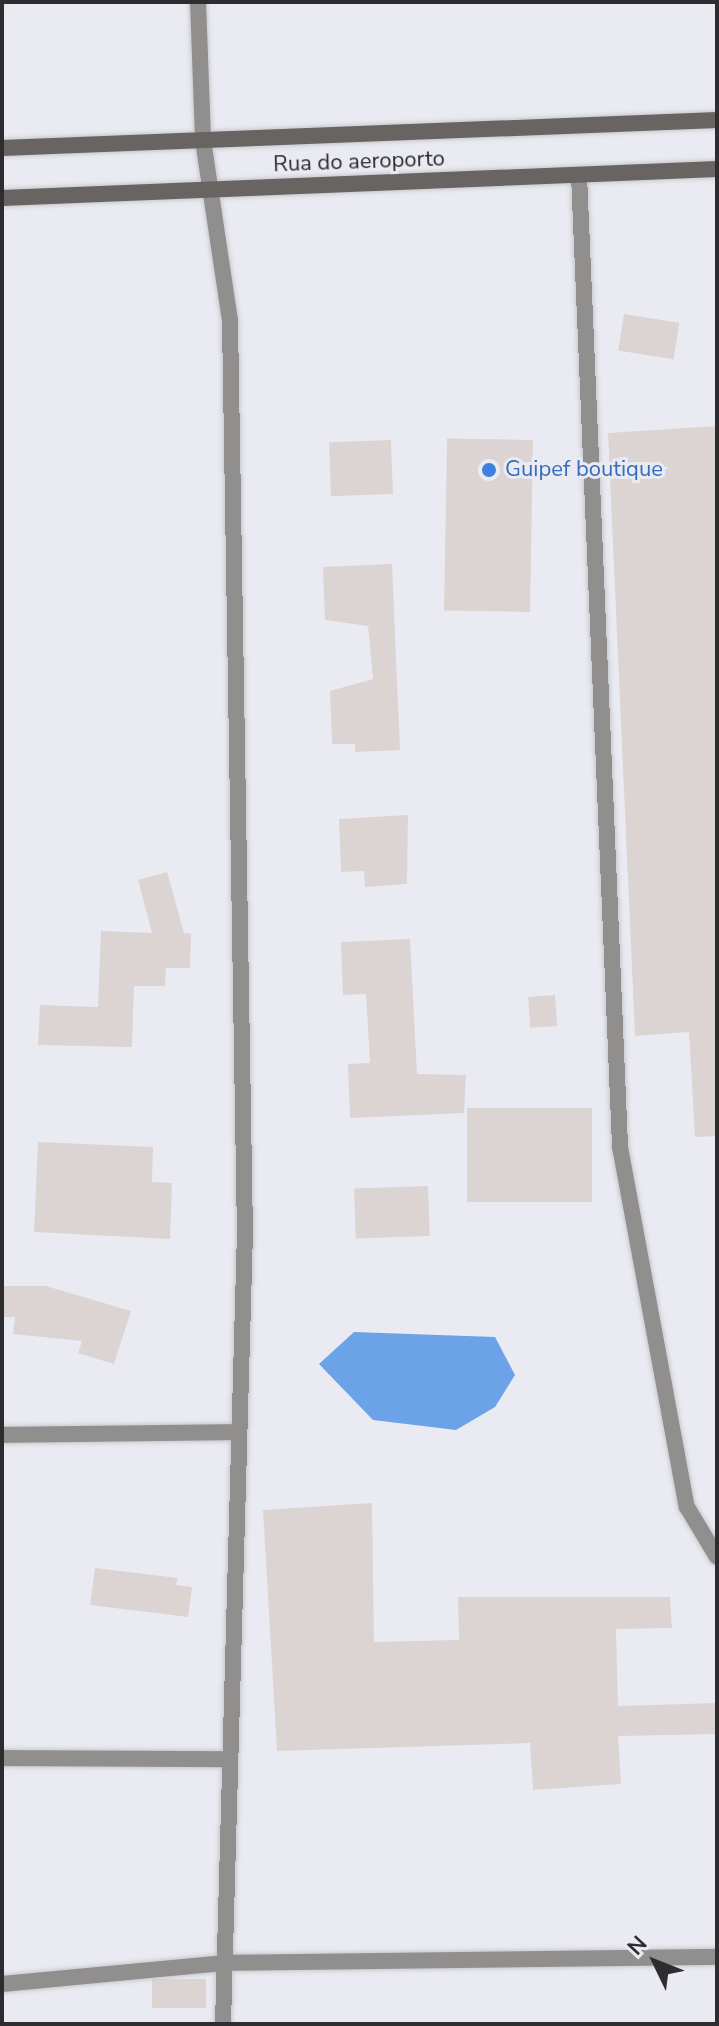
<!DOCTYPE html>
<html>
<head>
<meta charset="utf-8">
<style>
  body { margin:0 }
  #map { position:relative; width:719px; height:2026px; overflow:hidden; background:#eaebf2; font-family:"Nunito Sans",sans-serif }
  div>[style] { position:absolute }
  .water>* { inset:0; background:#6ba2e8 }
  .building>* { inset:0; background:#dcd4d2; transform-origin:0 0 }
  .roads { filter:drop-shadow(0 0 2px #c8c9cf) drop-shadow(0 0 2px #c8c9cf) }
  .service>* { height:16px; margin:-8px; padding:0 8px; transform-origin:8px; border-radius:8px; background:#918f8d }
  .minor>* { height:16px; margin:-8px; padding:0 8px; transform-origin:8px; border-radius:8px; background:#918f8d }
  .secondary>* { height:16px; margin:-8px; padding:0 8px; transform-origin:8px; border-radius:8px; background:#676461 }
  .dots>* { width:22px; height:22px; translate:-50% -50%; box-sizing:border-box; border:4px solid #eaebf2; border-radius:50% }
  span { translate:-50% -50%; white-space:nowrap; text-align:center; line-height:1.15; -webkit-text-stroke:6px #eaebf2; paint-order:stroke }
  .street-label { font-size:22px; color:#2d2d30 }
  .shop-label { font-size:22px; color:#366cbe }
  .left { translate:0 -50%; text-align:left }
  .frame { position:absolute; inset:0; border:4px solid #2d2d30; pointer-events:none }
  .north { position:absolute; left:615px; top:1922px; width:80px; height:80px; -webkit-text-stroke:6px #eaebf2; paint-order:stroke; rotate:313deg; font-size:22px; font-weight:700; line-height:32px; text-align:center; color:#2d2d30 }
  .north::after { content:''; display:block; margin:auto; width:28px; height:36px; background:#2d2d30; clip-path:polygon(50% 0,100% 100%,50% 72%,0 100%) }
</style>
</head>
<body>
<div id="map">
  <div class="water">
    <i style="clip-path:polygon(354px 1332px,495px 1337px,515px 1375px,495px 1407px,456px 1430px,373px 1420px,319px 1364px)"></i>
  </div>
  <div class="building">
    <i style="left:624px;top:314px;width:56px;height:37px;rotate:9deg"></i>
    <i style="clip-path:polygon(717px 426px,717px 1136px,695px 1137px,689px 1032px,635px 1036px,608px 433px)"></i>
    <i style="left:391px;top:440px;width:54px;height:62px;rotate:88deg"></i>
    <i style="left:533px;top:440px;width:172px;height:86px;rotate:91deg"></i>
    <i style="clip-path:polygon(392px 564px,400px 750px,355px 752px,355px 744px,332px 744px,330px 691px,373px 679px,368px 626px,325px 620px,323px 567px)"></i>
    <i style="clip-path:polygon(408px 815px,407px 884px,365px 887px,364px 871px,341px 872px,339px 819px)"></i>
    <i style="clip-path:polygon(167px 872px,184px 933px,191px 934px,190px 968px,166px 968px,165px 986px,134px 986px,132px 1047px,38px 1045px,40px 1005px,98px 1007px,101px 931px,152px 933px,138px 880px)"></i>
    <i style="clip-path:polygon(410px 939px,417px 1074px,466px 1075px,464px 1113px,350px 1118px,348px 1064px,370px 1063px,366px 994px,343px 995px,341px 942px)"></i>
    <i style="left:555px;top:995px;width:31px;height:27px;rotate:86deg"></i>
    <i style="left:592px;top:1108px;width:94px;height:125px;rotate:90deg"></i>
    <i style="clip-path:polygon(38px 1142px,153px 1147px,152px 1182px,172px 1183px,170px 1239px,34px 1232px)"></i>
    <i style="left:428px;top:1186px;width:50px;height:74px;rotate:88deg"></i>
    <i style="clip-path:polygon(2px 1286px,46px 1286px,131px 1311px,114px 1364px,78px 1353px,82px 1341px,13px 1334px,15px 1317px,2px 1317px)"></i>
    <i style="clip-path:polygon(372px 1503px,374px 1642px,459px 1640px,458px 1597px,670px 1597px,672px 1628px,616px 1629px,618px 1706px,717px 1703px,717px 1734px,618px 1736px,621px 1784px,533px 1790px,530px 1743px,277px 1751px,263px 1510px)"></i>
    <i style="clip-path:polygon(95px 1568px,178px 1578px,176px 1585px,192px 1587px,188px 1617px,90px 1605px)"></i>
    <i style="left:206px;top:1979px;width:29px;height:54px;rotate:90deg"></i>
  </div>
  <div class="roads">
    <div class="service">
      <i style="left:579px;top:175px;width:973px;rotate:87.58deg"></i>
      <i style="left:620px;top:1147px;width:366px;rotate:79.5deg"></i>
      <i style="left:687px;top:1507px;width:58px;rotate:59deg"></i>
      <i style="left:223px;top:2024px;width:791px;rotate:-88.41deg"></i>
    </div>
    <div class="minor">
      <i style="left:198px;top:2px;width:138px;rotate:87.9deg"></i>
      <i style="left:203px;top:140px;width:183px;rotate:81.5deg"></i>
      <i style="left:230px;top:321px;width:912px;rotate:89.06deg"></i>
      <i style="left:2px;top:1435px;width:235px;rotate:-0.7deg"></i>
      <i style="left:2px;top:1758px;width:223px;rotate:0.3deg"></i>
      <i style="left:2px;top:1984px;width:222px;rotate:-5.4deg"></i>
      <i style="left:223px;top:1963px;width:494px;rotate:-0.7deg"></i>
    </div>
    <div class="secondary">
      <i style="left:2px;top:148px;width:716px;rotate:-2.24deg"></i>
      <i style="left:2px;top:198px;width:716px;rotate:-2.32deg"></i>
    </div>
  </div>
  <div class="dots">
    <i style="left:489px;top:470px;background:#3f7fe0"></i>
  </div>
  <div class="street-label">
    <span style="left:359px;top:162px;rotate:-2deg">Rua do aeroporto</span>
  </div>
  <div class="shop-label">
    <span class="left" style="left:505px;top:470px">Guipef boutique</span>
  </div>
  <div class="frame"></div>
  <div class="north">N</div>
</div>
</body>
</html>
